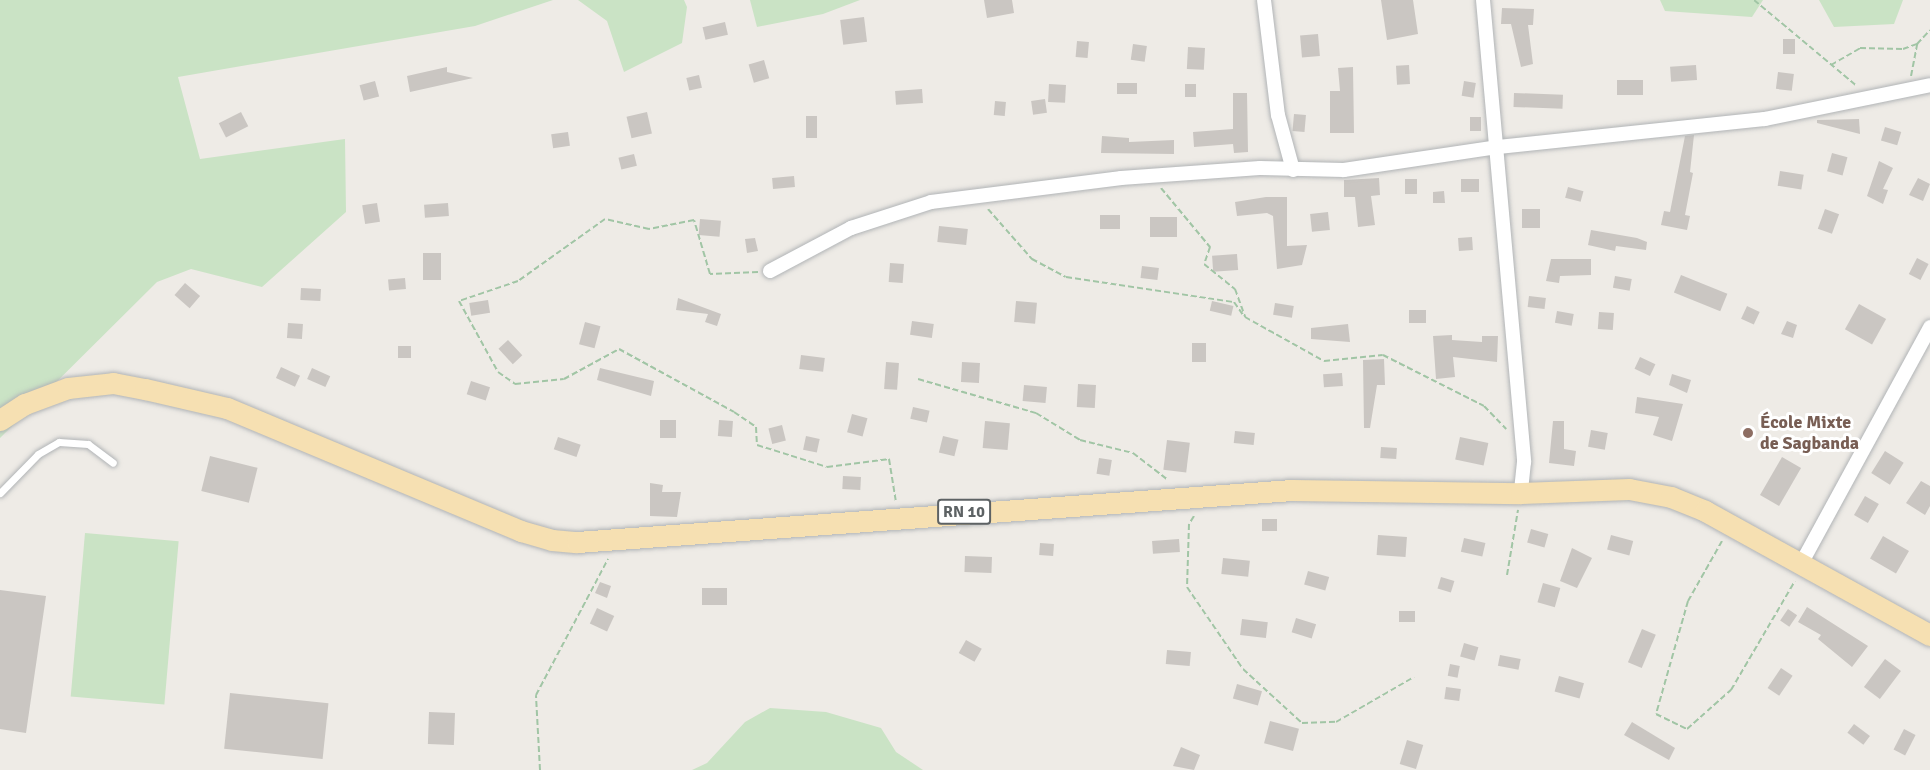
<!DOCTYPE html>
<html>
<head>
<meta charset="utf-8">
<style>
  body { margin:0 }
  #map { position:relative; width:1930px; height:770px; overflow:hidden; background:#eeebe6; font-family:Signika,sans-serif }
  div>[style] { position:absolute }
  .green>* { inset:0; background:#cae3c5; transform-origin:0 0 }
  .building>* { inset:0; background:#cac6c2; transform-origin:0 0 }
  .path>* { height:2px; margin-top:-1px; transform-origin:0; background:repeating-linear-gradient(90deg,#a1c5a5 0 6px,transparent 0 9px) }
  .roads { filter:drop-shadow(0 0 2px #b1b4b6) drop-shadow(0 0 2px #b1b4b6) }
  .lane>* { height:7px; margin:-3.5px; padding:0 3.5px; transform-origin:3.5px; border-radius:3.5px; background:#fff }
  .street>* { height:14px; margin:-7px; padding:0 7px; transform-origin:7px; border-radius:7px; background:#fff }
  .primary>* { height:21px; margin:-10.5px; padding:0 10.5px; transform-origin:10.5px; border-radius:10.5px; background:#f6e0b2 }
  .dots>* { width:16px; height:16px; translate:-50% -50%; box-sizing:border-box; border:3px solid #fff; border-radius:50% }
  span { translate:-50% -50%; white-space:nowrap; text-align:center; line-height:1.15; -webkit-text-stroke:6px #fff; paint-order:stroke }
  .shield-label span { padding:2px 4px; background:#fff; border:2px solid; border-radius:4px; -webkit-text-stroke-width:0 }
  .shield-label { font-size:16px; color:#5d6264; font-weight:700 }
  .education-label { font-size:18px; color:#785e54; font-weight:700 }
  .left { translate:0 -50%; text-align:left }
</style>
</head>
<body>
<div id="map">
  <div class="green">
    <i style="clip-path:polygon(0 0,553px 0,475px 26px,178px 77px,200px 159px,345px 139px,346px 212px,262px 287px,191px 269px,157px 282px,0 438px)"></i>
    <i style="clip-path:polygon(578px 0,684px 0,687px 7px,682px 43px,624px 72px,607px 21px)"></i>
    <i style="clip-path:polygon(750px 0,860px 0,823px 14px,757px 27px)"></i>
    <i style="clip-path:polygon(1660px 0,1763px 0,1752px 17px,1665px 11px)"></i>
    <i style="clip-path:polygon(1819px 0,1903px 0,1894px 24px,1834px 27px)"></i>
    <i style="left:85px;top:533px;width:94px;height:164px;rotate:5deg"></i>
    <i style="clip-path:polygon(770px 708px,826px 712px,881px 728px,896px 752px,923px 770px,692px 770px,707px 763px,745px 722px)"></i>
  </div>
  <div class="building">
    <i style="clip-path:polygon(984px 0,1012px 0,1014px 13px,987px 18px)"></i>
    <i style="clip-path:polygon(1381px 0,1413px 0,1418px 34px,1387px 40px)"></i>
    <i style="clip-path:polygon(1502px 8px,1534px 9px,1533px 25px,1528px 25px,1533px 64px,1521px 67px,1511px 24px,1501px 24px)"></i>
    <i style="left:864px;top:17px;width:25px;height:24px;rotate:83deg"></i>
    <i style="left:725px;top:22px;width:13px;height:23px;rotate:77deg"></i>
    <i style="left:1318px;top:34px;width:22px;height:18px;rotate:85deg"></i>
    <i style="left:1795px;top:39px;width:15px;height:12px;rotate:90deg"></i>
    <i style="left:1077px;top:41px;width:12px;height:16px;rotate:5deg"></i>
    <i style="left:1133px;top:44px;width:14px;height:16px;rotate:8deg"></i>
    <i style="left:1188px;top:47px;width:17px;height:22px;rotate:3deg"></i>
    <i style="left:764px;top:60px;width:19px;height:16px;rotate:74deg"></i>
    <i style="left:1409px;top:65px;width:19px;height:13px;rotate:87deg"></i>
    <i style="left:1696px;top:65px;width:15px;height:26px;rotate:86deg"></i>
    <i style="clip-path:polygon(447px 67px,447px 72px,473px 78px,410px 92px,407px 76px)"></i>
    <i style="clip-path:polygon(1353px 67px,1354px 133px,1330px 133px,1330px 91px,1340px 91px,1338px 68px)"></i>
    <i style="left:1778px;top:72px;width:16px;height:17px;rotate:7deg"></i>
    <i style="left:699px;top:75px;width:13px;height:13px;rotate:77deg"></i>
    <i style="left:1617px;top:80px;width:26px;height:15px"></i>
    <i style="left:375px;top:81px;width:16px;height:16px;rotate:75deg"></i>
    <i style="left:1464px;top:81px;width:12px;height:15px;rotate:9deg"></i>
    <i style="left:1117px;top:83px;width:20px;height:11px"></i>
    <i style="left:1049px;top:84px;width:17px;height:18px;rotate:3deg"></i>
    <i style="left:1185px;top:84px;width:11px;height:13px"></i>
    <i style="left:922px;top:89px;width:14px;height:27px;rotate:86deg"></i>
    <i style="clip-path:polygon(1233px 93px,1247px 93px,1248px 152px,1234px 153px,1233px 144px,1194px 147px,1193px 132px,1233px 129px)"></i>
    <i style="left:1514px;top:93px;width:49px;height:14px;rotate:2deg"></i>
    <i style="left:1045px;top:99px;width:14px;height:14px;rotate:82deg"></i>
    <i style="left:995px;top:101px;width:11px;height:14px;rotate:5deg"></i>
    <i style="left:241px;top:112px;width:16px;height:25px;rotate:63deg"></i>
    <i style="left:647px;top:112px;width:22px;height:21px;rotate:77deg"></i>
    <i style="left:1294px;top:114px;width:12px;height:17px;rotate:5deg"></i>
    <i style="left:806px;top:116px;width:11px;height:22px"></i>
    <i style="left:1470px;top:117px;width:11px;height:14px"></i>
    <i style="clip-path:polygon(1859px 119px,1860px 134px,1817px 123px,1817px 120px)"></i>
    <i style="left:1885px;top:127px;width:17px;height:14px;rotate:17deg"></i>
    <i style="left:568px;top:132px;width:14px;height:17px;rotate:82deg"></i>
    <i style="clip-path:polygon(1694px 135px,1690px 172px,1693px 173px,1685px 215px,1690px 216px,1687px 230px,1661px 225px,1664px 211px,1670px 212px,1685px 136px)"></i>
    <i style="clip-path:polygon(1102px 136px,1129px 138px,1129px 142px,1174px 140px,1174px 154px,1101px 153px)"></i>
    <i style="left:1832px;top:153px;width:16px;height:19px;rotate:15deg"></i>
    <i style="left:634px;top:154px;width:12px;height:16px;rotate:76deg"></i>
    <i style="clip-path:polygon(1879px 161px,1893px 168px,1883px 189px,1888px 190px,1883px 204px,1867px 196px)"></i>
    <i style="left:1780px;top:171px;width:24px;height:15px;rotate:9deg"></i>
    <i style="left:794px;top:176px;width:11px;height:22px;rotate:85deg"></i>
    <i style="clip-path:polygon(1379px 178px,1380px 195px,1371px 196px,1375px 225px,1358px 227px,1355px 197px,1344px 197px,1344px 180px)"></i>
    <i style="clip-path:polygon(1918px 178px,1930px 184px,1923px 201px,1909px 195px)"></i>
    <i style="left:1405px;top:179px;width:12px;height:15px"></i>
    <i style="left:1479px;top:179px;width:13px;height:18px;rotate:90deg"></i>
    <i style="left:1568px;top:187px;width:16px;height:11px;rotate:15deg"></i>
    <i style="clip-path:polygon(1444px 191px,1445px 203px,1433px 203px,1433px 192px)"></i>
    <i style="clip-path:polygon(1266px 197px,1287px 197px,1287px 246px,1307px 245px,1302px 265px,1277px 269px,1273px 216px,1267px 213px,1237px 216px,1235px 202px)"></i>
    <i style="left:377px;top:203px;width:19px;height:15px;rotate:81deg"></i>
    <i style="left:448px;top:203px;width:13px;height:24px;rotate:86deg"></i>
    <i style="left:1522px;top:209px;width:18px;height:19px"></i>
    <i style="left:1825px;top:209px;width:15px;height:21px;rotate:20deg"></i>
    <i style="left:1328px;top:212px;width:18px;height:18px;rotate:84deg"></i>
    <i style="left:1100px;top:215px;width:20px;height:14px"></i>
    <i style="left:1150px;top:217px;width:27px;height:20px"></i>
    <i style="left:700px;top:219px;width:21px;height:16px;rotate:5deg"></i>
    <i style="left:939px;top:226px;width:29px;height:16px;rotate:6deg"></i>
    <i style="clip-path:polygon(1591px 230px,1637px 238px,1647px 242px,1646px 250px,1616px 246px,1615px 251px,1588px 245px)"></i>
    <i style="left:1472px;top:237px;width:13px;height:14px;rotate:86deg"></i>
    <i style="clip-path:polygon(755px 238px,758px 251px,747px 253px,745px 239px)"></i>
    <i style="left:423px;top:253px;width:18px;height:27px"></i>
    <i style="left:1237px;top:254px;width:16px;height:25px;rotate:86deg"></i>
    <i style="left:1917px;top:258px;width:13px;height:18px;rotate:27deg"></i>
    <i style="clip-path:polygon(1551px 259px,1591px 259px,1591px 275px,1560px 276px,1559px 283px,1546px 281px)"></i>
    <i style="left:890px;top:263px;width:14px;height:19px;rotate:4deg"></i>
    <i style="left:1142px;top:266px;width:17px;height:12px;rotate:7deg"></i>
    <i style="left:1681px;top:275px;width:50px;height:19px;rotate:22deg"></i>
    <i style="left:1615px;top:276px;width:17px;height:12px;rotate:10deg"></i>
    <i style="left:405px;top:278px;width:11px;height:17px;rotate:85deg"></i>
    <i style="left:185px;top:283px;width:20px;height:16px;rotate:41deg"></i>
    <i style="left:301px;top:288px;width:20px;height:12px;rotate:3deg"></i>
    <i style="left:1529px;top:296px;width:17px;height:11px;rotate:7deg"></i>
    <i style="clip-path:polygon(678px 298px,721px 314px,717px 326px,705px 322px,708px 314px,676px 310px)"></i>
    <i style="left:488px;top:300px;width:13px;height:19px;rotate:81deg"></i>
    <i style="left:1016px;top:301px;width:21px;height:21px;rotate:5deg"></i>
    <i style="left:1212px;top:301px;width:22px;height:10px;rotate:13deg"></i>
    <i style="left:1275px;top:303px;width:19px;height:12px;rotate:9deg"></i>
    <i style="left:1859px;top:304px;width:31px;height:29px;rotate:29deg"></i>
    <i style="left:1747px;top:306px;width:14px;height:14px;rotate:25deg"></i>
    <i style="left:1409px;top:310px;width:17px;height:13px"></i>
    <i style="left:1557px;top:311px;width:17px;height:12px;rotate:10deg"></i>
    <i style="left:1599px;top:312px;width:15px;height:17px;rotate:4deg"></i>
    <i style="left:912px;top:321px;width:22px;height:14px;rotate:8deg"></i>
    <i style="clip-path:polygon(1787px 321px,1797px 325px,1793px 338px,1781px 334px)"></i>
    <i style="left:585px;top:322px;width:16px;height:23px;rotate:15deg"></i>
    <i style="left:288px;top:323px;width:15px;height:15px;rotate:4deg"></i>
    <i style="clip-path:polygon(1348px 324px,1350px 342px,1311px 339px,1311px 328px)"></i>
    <i style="clip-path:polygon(1452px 335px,1452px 340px,1482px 342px,1482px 336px,1498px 336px,1497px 362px,1453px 357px,1455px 377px,1436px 379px,1433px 336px)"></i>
    <i style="left:508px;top:340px;width:21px;height:13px;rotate:47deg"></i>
    <i style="left:1192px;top:343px;width:14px;height:19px"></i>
    <i style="left:398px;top:346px;width:13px;height:12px"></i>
    <i style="left:801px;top:355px;width:24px;height:14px;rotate:7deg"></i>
    <i style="left:1640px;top:357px;width:17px;height:13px;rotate:25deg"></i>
    <i style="clip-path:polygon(1384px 359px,1385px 385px,1377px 385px,1370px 428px,1364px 428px,1363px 360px)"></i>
    <i style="left:886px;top:362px;width:13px;height:27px;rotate:4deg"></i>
    <i style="left:962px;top:362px;width:18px;height:20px;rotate:3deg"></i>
    <i style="left:281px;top:367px;width:21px;height:12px;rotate:25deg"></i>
    <i style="left:312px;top:368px;width:20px;height:12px;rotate:24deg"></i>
    <i style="clip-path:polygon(600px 368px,654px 381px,651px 396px,597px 380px)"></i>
    <i style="left:1342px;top:373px;width:13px;height:19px;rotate:86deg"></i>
    <i style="clip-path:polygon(1672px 374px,1691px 380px,1687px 393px,1669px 385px)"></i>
    <i style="left:471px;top:381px;width:20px;height:14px;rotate:18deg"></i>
    <i style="left:1078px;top:384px;width:18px;height:23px;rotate:3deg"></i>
    <i style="left:1024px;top:385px;width:23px;height:16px;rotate:5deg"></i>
    <i style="clip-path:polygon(1637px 397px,1683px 404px,1672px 441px,1653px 435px,1659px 417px,1635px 413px)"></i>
    <i style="left:913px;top:407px;width:17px;height:12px;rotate:13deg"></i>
    <i style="left:852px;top:414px;width:16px;height:19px;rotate:15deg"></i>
    <i style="left:660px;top:420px;width:16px;height:18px"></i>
    <i style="left:719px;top:420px;width:14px;height:16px;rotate:4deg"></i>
    <i style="left:985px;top:421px;width:25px;height:27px;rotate:5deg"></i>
    <i style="clip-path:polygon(1553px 421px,1564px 421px,1564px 449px,1576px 451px,1574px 466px,1549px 463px)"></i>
    <i style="left:782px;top:425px;width:16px;height:14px;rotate:76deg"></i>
    <i style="left:1591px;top:430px;width:17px;height:17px;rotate:10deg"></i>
    <i style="left:1235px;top:431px;width:20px;height:12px;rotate:6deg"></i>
    <i style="left:806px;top:436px;width:14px;height:14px;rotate:12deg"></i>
    <i style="left:943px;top:436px;width:16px;height:17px;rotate:14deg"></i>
    <i style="left:558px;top:437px;width:24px;height:13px;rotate:19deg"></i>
    <i style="left:1460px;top:437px;width:29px;height:23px;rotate:12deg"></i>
    <i style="left:1167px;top:440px;width:23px;height:30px;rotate:7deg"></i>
    <i style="left:1381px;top:447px;width:16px;height:11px;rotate:4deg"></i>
    <i style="left:1885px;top:451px;width:22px;height:26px;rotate:32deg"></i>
    <i style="left:210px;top:456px;width:49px;height:36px;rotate:14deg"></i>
    <i style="left:1782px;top:457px;width:22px;height:44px;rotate:30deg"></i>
    <i style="left:1099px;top:458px;width:13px;height:16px;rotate:9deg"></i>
    <i style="left:843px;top:476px;width:18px;height:13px;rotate:3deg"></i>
    <i style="clip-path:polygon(1921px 481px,1930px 486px,1930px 506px,1925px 515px,1906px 503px)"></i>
    <i style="clip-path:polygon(650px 483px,663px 485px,662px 492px,681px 492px,677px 517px,650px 516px)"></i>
    <i style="left:1865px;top:496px;width:16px;height:22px;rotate:30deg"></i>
    <i style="left:1262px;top:519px;width:15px;height:12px"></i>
    <i style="left:1531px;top:529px;width:18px;height:14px;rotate:16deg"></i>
    <i style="left:1378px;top:535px;width:29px;height:20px;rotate:4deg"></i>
    <i style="left:1611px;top:535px;width:23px;height:15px;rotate:15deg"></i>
    <i style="left:1883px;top:536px;width:30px;height:26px;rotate:30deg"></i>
    <i style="left:1464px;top:538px;width:22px;height:14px;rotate:13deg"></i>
    <i style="left:1179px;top:539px;width:13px;height:27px;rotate:86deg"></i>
    <i style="left:1040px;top:543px;width:14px;height:12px;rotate:4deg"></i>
    <i style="clip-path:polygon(1572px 548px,1592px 558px,1577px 588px,1560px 581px)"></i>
    <i style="left:965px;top:556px;width:27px;height:16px;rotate:2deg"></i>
    <i style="left:1223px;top:558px;width:27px;height:16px;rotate:6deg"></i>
    <i style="left:1308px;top:571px;width:22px;height:14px;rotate:16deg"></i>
    <i style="left:1441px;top:577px;width:14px;height:12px;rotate:17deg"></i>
    <i style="clip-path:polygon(600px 582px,611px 586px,607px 598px,595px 593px)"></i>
    <i style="left:1543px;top:583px;width:18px;height:20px;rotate:16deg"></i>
    <i style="left:702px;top:588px;width:25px;height:17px"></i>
    <i style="clip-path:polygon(0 590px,46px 596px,26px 733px,0 729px)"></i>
    <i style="clip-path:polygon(1807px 607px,1868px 646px,1852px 667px,1818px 639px,1821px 635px,1798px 622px)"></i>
    <i style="left:597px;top:608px;width:19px;height:17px;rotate:25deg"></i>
    <i style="left:1788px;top:609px;width:11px;height:14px;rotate:34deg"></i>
    <i style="left:1399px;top:611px;width:16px;height:11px"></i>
    <i style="left:1296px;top:618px;width:21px;height:15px;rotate:17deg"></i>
    <i style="left:1242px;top:619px;width:26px;height:16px;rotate:7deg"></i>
    <i style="left:1642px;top:629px;width:15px;height:36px;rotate:23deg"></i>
    <i style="left:966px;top:640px;width:18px;height:15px;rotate:29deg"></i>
    <i style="left:1464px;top:643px;width:15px;height:14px;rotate:16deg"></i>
    <i style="left:1167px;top:650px;width:24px;height:14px;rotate:5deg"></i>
    <i style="left:1500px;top:655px;width:21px;height:11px;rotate:11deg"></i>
    <i style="left:1885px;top:659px;width:20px;height:35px;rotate:37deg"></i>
    <i style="left:1450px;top:664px;width:10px;height:12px;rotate:11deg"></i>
    <i style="left:1781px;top:668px;width:14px;height:24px;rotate:34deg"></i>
    <i style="left:1559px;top:676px;width:26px;height:16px;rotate:16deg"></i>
    <i style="left:1237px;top:684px;width:26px;height:15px;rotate:16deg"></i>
    <i style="left:1446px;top:687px;width:15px;height:12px;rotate:8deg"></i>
    <i style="left:230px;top:693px;width:99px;height:56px;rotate:6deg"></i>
    <i style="left:429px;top:712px;width:26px;height:32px;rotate:2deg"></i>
    <i style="left:1270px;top:721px;width:30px;height:23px;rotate:15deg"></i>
    <i style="clip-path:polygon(1632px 722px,1675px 748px,1669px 760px,1624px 735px)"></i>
    <i style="left:1854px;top:724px;width:20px;height:11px;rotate:37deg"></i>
    <i style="left:1904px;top:729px;width:13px;height:23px;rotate:27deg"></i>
    <i style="left:1407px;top:740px;width:17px;height:25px;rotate:17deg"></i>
    <i style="clip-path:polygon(1181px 747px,1200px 755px,1194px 770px,1173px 766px)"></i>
  </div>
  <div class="path">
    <i style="left:1754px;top:0;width:134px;rotate:39.9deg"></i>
    <i style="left:1831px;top:65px;width:34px;rotate:-30deg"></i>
    <i style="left:1860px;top:48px;width:43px;rotate:1.3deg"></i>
    <i style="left:1903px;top:49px;width:15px;rotate:-20deg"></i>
    <i style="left:1911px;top:76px;width:33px;rotate:-79deg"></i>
    <i style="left:1917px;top:44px;width:19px;rotate:-47deg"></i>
    <i style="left:1161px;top:188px;width:77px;rotate:50.3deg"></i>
    <i style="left:1210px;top:247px;width:18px;rotate:109deg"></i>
    <i style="left:1204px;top:264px;width:40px;rotate:39deg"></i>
    <i style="left:1235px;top:289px;width:30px;rotate:70deg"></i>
    <i style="left:1245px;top:317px;width:90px;rotate:29.1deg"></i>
    <i style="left:1324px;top:361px;width:59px;rotate:-5.8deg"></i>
    <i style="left:1383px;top:355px;width:113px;rotate:26.8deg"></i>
    <i style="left:1484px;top:406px;width:32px;rotate:46deg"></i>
    <i style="left:988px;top:209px;width:67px;rotate:48.7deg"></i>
    <i style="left:1032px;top:259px;width:38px;rotate:28deg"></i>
    <i style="left:1066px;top:277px;width:170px;rotate:8.5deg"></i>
    <i style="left:1234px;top:302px;width:16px;rotate:55deg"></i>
    <i style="left:758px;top:272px;width:48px;rotate:177.6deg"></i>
    <i style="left:710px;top:274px;width:56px;rotate:-106.5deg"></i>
    <i style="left:694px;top:220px;width:46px;rotate:168.7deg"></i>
    <i style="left:649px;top:229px;width:45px;rotate:-167.2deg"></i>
    <i style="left:605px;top:219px;width:107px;rotate:144.5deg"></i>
    <i style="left:518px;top:281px;width:62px;rotate:161.3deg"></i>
    <i style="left:459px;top:301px;width:81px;rotate:61.2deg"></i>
    <i style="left:498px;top:372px;width:21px;rotate:35deg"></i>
    <i style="left:515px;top:384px;width:49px;rotate:-5.8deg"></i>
    <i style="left:564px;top:379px;width:63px;rotate:-28.6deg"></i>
    <i style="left:619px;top:349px;width:131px;rotate:28.7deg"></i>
    <i style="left:734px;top:412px;width:27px;rotate:34deg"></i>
    <i style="left:756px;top:427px;width:18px;rotate:87deg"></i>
    <i style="left:757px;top:445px;width:73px;rotate:17.4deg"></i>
    <i style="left:827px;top:467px;width:63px;rotate:-7.4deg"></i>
    <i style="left:889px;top:459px;width:44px;rotate:80.8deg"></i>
    <i style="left:918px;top:379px;width:123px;rotate:16.1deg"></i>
    <i style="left:1036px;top:413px;width:52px;rotate:31.5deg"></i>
    <i style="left:1080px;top:440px;width:55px;rotate:13.8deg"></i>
    <i style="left:1133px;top:453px;width:44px;rotate:37.6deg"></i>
    <i style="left:1194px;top:516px;width:9px;rotate:122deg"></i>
    <i style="left:1189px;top:524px;width:63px;rotate:91.8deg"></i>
    <i style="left:1187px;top:587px;width:99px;rotate:55.7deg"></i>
    <i style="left:1243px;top:669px;width:80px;rotate:42.5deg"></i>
    <i style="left:1302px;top:723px;width:34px;rotate:-2deg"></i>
    <i style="left:1336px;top:722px;width:90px;rotate:-30deg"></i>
    <i style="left:1722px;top:541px;width:69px;rotate:119.5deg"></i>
    <i style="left:1688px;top:601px;width:117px;rotate:105.8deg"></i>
    <i style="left:1656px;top:714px;width:34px;rotate:26deg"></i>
    <i style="left:1687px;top:729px;width:59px;rotate:-41.6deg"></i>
    <i style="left:1731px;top:690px;width:126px;rotate:-59.6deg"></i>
    <i style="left:1507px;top:575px;width:66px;rotate:-80.4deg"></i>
    <i style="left:540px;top:770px;width:75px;rotate:-93.1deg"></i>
    <i style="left:536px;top:695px;width:154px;rotate:-62.1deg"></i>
  </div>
  <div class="roads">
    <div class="lane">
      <i style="left:0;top:493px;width:54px;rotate:-45.7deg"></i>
      <i style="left:38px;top:454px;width:24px;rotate:-30deg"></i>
      <i style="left:59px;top:442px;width:29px;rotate:4deg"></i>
      <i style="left:88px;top:444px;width:31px;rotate:37deg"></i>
    </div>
    <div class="street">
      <i style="left:1264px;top:0;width:116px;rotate:83.1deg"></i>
      <i style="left:1278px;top:115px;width:57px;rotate:74.7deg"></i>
      <i style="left:1483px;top:0;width:464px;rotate:84.9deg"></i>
      <i style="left:1524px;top:462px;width:31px;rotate:96deg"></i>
      <i style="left:770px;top:271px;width:92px;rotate:-28deg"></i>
      <i style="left:851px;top:228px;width:84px;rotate:-18deg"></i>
      <i style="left:931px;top:202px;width:192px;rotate:-7.2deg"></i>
      <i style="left:1121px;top:178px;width:139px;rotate:-4.1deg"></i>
      <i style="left:1260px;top:168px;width:84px;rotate:1.4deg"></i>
      <i style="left:1344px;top:170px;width:156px;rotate:-8.5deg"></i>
      <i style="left:1498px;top:147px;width:268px;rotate:-6deg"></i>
      <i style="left:1765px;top:119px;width:168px;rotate:-11.6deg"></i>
      <i style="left:1801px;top:564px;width:270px;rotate:-61.4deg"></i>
    </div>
    <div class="primary">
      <i style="left:0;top:420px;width:30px;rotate:-33deg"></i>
      <i style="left:25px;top:404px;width:46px;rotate:-20.4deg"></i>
      <i style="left:68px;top:388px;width:45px;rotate:-6.3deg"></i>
      <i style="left:113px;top:383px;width:33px;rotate:11deg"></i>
      <i style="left:145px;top:389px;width:84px;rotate:13deg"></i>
      <i style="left:227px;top:408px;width:319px;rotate:22.7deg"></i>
      <i style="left:521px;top:531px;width:32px;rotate:16deg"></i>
      <i style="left:552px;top:540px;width:25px;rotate:5deg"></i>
      <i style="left:577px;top:542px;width:717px;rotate:-4.16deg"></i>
      <i style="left:1292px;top:490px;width:229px;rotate:0.8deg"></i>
      <i style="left:1521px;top:493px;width:108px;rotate:-2.1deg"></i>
      <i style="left:1629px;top:489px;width:43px;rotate:10.8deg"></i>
      <i style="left:1671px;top:497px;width:37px;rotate:22deg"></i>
      <i style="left:1705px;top:511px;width:257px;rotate:28.9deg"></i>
    </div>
  </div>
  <div class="dots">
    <i style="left:1748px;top:433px;background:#8d6e63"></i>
  </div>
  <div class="shield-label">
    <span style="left:964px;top:512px">RN 10</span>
  </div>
  <div class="education-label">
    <span class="left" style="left:1760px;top:433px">École Mixte<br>de Sagbanda</span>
  </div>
</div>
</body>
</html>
